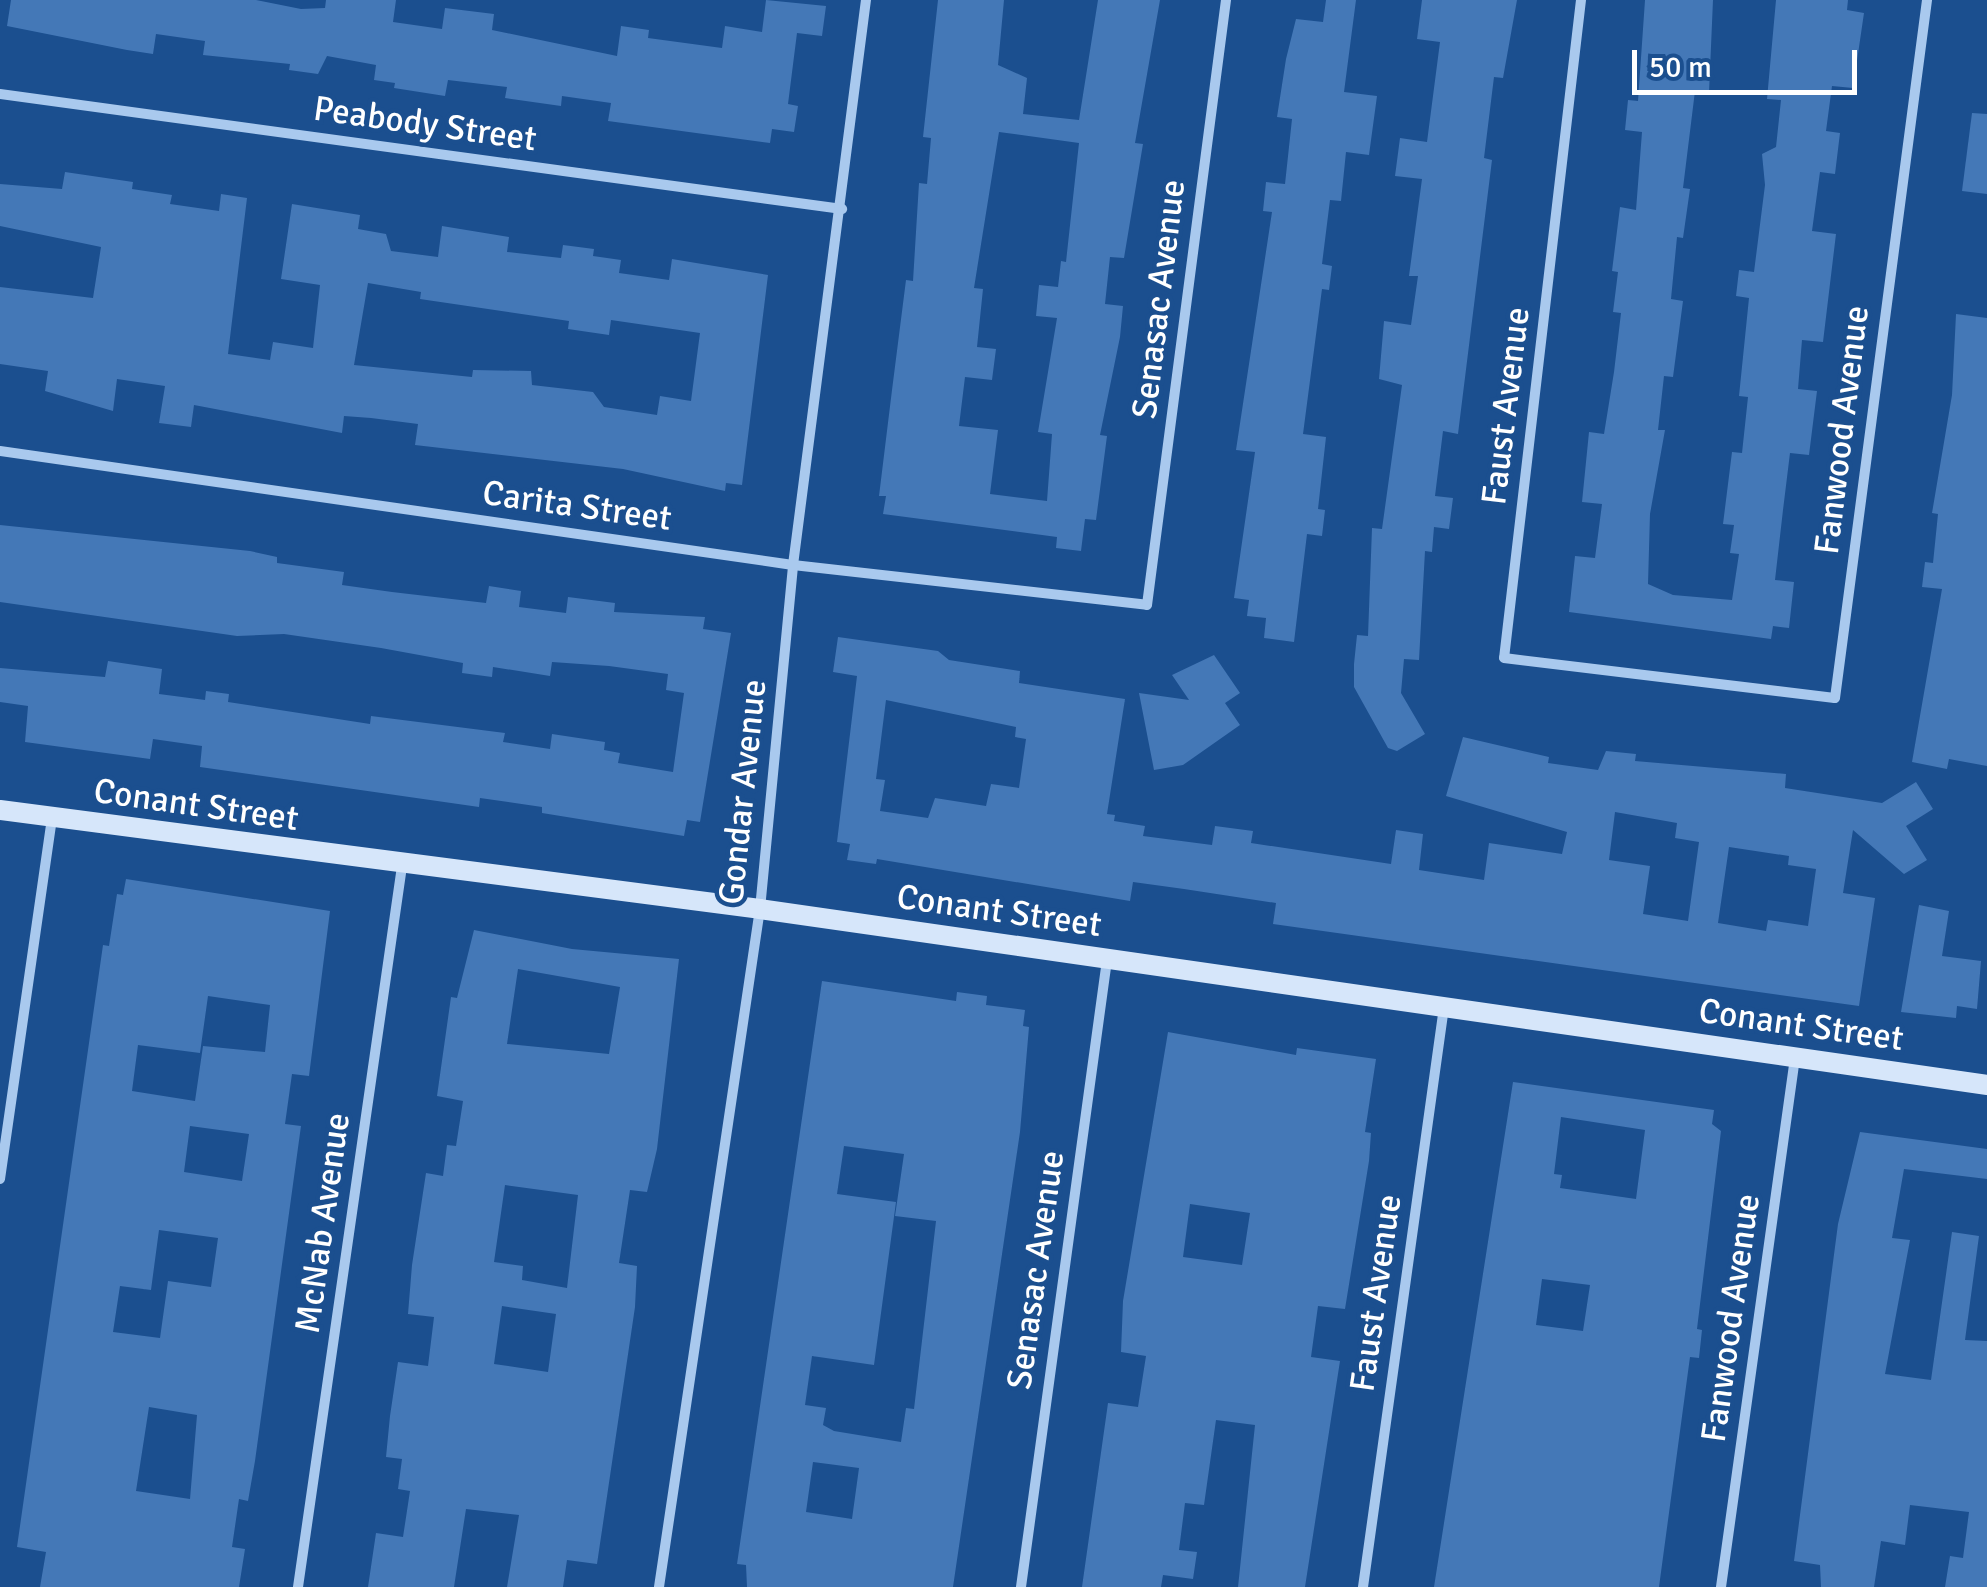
<!DOCTYPE html>
<html>
<head>
<meta charset="utf-8">
<style>
  body { margin:0 }
  #map { position:relative; width:1987px; height:1587px; overflow:hidden; background:#1b4f8f; font-family:Signika,sans-serif }
  div>[style] { position:absolute }
  .building>* { inset:0; background:#4478b7 }
  .street>* { height:10px; margin:-5px; padding:0 5px; transform-origin:5px; border-radius:5px; background:#a9c9ee }
  .secondary>* { height:20px; margin:-10px; padding:0 10px; transform-origin:10px; border-radius:10px; background:#d6e6fa }
  span { translate:-50% -50%; white-space:nowrap; text-align:center; line-height:1.15; -webkit-text-stroke:9px #1b4f8f; paint-order:stroke }
  .street-label { font-size:35px; color:#fff }
  .scale { position:absolute; left:1632px; top:50px; width:225px; height:45px; box-sizing:border-box; border:5px solid #fff; border-top:0; padding-left:12px; font-size:30px; line-height:35px; white-space:nowrap; color:#fff; -webkit-text-stroke:8px #1b4f8f; paint-order:stroke }
</style>
</head>
<body>
<div id="map">
  <div class="building">
    <i style="clip-path:polygon(11px 0,256px 0,301px 9px,325px 8px,326px 0,396px 0,393px 22px,442px 29px,445px 8px,494px 14px,492px 30px,617px 56px,621px 26px,649px 30px,648px 38px,722px 48px,725px 26px,762px 32px,766px 0,826px 6px,822px 36px,797px 33px,788px 104px,798px 106px,794px 132px,772px 129px,770px 143px,608px 121px,611px 103px,562px 96px,561px 106px,505px 98px,507px 87px,448px 80px,445px 96px,394px 88px,395px 83px,374px 80px,376px 65px,327px 56px,318px 74px,289px 70px,290px 64px,203px 55px,205px 41px,156px 34px,153px 54px,127px 50px,7px 26px)"></i>
    <i style="clip-path:polygon(evenodd,938px 0,1004px 0,998px 65px,1027px 78px,1023px 114px,1079px 120px,1098px 0,1160px 0,1135px 143px,1143px 144px,1124px 258px,1110px 257px,1105px 304px,1123px 306px,1120px 337px,1100px 435px,1107px 436px,1096px 520px,1085px 519px,1081px 551px,1056px 548px,1057px 537px,883px 514px,886px 496px,879px 496px,892px 390px,906px 280px,913px 281px,919px 183px,927px 184px,931px 138px,923px 137px,938px 0,999px 132px,1079px 143px,1066px 262px,1061px 261px,1058px 287px,1039px 285px,1036px 316px,1057px 318px,1038px 432px,1052px 434px,1047px 501px,990px 494px,998px 430px,959px 426px,965px 377px,992px 380px,996px 349px,977px 347px,983px 289px,974px 288px,999px 132px)"></i>
    <i style="clip-path:polygon(1326px 0,1356px 0,1344px 92px,1377px 96px,1369px 155px,1346px 152px,1341px 201px,1330px 200px,1322px 264px,1332px 266px,1329px 290px,1322px 289px,1303px 434px,1326px 437px,1318px 509px,1325px 510px,1322px 536px,1307px 534px,1294px 642px,1264px 638px,1266px 618px,1247px 616px,1249px 600px,1234px 598px,1255px 452px,1236px 450px,1272px 212px,1263px 211px,1266px 182px,1285px 184px,1292px 119px,1277px 117px,1286px 59px,1296px 19px,1323px 22px)"></i>
    <i style="clip-path:polygon(1422px 0,1517px 0,1503px 78px,1494px 77px,1484px 158px,1492px 160px,1458px 434px,1443px 431px,1435px 496px,1453px 498px,1449px 529px,1434px 527px,1432px 552px,1425px 551px,1419px 660px,1404px 659px,1401px 693px,1425px 734px,1397px 751px,1388px 748px,1354px 687px,1354px 664px,1357px 635px,1368px 636px,1372px 528px,1382px 529px,1402px 385px,1379px 379px,1384px 321px,1411px 325px,1418px 276px,1409px 276px,1422px 179px,1395px 176px,1400px 138px,1427px 142px,1440px 42px,1417px 39px)"></i>
    <i style="clip-path:polygon(1645px 0,1713px 0,1709px 93px,1695px 91px,1683px 188px,1690px 189px,1683px 238px,1677px 237px,1671px 299px,1683px 301px,1673px 377px,1664px 376px,1658px 430px,1665px 430px,1650px 514px,1648px 584px,1673px 595px,1732px 600px,1739px 554px,1730px 553px,1734px 525px,1723px 524px,1732px 452px,1742px 453px,1748px 397px,1739px 396px,1749px 298px,1736px 296px,1739px 270px,1754px 272px,1765px 185px,1762px 154px,1776px 147px,1781px 100px,1767px 99px,1776px 0,1848px 0,1847px 10px,1864px 13px,1853px 88px,1832px 86px,1826px 131px,1840px 133px,1835px 174px,1820px 172px,1812px 231px,1836px 234px,1823px 342px,1802px 340px,1798px 389px,1817px 391px,1809px 455px,1790px 453px,1783px 510px,1775px 580px,1794px 582px,1789px 628px,1773px 626px,1771px 639px,1569px 612px,1575px 556px,1595px 558px,1602px 504px,1582px 502px,1589px 432px,1604px 434px,1614px 372px,1621px 313px,1613px 312px,1618px 272px,1612px 271px,1620px 207px,1636px 210px,1642px 132px,1625px 130px,1628px 100px,1638px 101px)"></i>
    <i style="clip-path:polygon(1972px 113px,1987px 114px,1987px 194px,1962px 191px)"></i>
    <i style="clip-path:polygon(evenodd,65px 172px,133px 182px,132px 189px,172px 195px,170px 204px,219px 211px,221px 194px,247px 198px,228px 354px,270px 360px,273px 342px,313px 348px,320px 285px,281px 279px,292px 204px,360px 215px,358px 229px,386px 234px,391px 251px,438px 257px,442px 226px,509px 237px,507px 252px,561px 258px,563px 245px,594px 249px,593px 256px,621px 260px,619px 273px,669px 280px,672px 259px,768px 275px,742px 485px,726px 483px,725px 491px,623px 469px,415px 445px,418px 424px,371px 418px,344px 416px,342px 433px,194px 405px,191px 427px,159px 423px,165px 386px,117px 379px,113px 411px,45px 391px,48px 371px,0 364px,0 287px,93px 298px,101px 247px,0 226px,0 184px,62px 189px,65px 172px,368px 283px,421px 292px,420px 299px,569px 321px,568px 329px,609px 335px,611px 320px,700px 333px,691px 401px,660px 396px,657px 415px,604px 407px,593px 392px,532px 385px,531px 371px,473px 370px,472px 377px,354px 365px,368px 283px)"></i>
    <i style="clip-path:polygon(1956px 314px,1987px 318px,1987px 766px,1949px 759px,1947px 769px,1912px 762px,1942px 589px,1922px 587px,1925px 562px,1933px 563px,1938px 514px,1932px 513px,1952px 395px)"></i>
    <i style="clip-path:polygon(0 525px,250px 551px,277px 557px,277px 563px,344px 572px,342px 585px,392px 592px,486px 603px,489px 586px,521px 591px,519px 607px,566px 613px,568px 597px,615px 603px,614px 612px,705px 617px,703px 629px,731px 633px,700px 822px,687px 820px,684px 836px,542px 813px,542px 807px,480px 798px,479px 807px,200px 767px,202px 746px,153px 739px,150px 759px,25px 742px,28px 706px,0 702px,0 668px,105px 677px,108px 661px,162px 669px,159px 694px,205px 700px,206px 691px,229px 694px,228px 702px,370px 724px,371px 716px,505px 733px,503px 742px,550px 749px,552px 734px,605px 742px,604px 750px,620px 753px,618px 763px,673px 772px,684px 693px,666px 690px,668px 674px,609px 666px,552px 662px,550px 676px,493px 667px,492px 677px,462px 673px,463px 663px,381px 648px,284px 634px,237px 636px,0 602px)"></i>
    <i style="clip-path:polygon(evenodd,838px 637px,938px 651px,949px 660px,1020px 671px,1019px 683px,1125px 699px,1107px 814px,1115px 815px,1114px 821px,1145px 826px,1143px 836px,1212px 845px,1215px 826px,1253px 831px,1251px 843px,1391px 864px,1396px 830px,1423px 834px,1419px 870px,1484px 880px,1489px 843px,1562px 854px,1567px 832px,1446px 796px,1463px 737px,1549px 757px,1548px 763px,1598px 770px,1606px 751px,1636px 754px,1635px 761px,1786px 774px,1785px 788px,1882px 803px,1916px 782px,1933px 809px,1906px 826px,1927px 860px,1904px 874px,1853px 830px,1843px 893px,1875px 898px,1859px 1006px,1273px 924px,1276px 903px,1184px 889px,1133px 882px,1130px 901px,877px 859px,876px 864px,847px 860px,850px 844px,837px 842px,857px 676px,833px 672px,838px 637px,886px 700px,1016px 727px,1015px 737px,1026px 739px,1019px 788px,991px 784px,986px 806px,935px 798px,928px 818px,880px 811px,885px 780px,876px 779px,886px 700px,838px 637px,1615px 812px,1677px 823px,1675px 838px,1699px 842px,1688px 921px,1643px 914px,1650px 866px,1609px 860px,1615px 812px,838px 637px,1729px 847px,1789px 856px,1788px 865px,1816px 869px,1808px 926px,1768px 920px,1766px 931px,1718px 923px,1729px 847px)"></i>
    <i style="clip-path:polygon(1214px 655px,1240px 693px,1225px 703px,1240px 725px,1183px 765px,1154px 770px,1139px 693px,1189px 700px,1172px 675px)"></i>
    <i style="clip-path:polygon(evenodd,126px 879px,330px 911px,309px 1076px,292px 1074px,285px 1124px,301px 1126px,255px 1461px,248px 1501px,239px 1499px,232px 1547px,245px 1549px,239px 1587px,40px 1587px,46px 1552px,17px 1547px,103px 945px,109px 946px,117px 894px,123px 895px,126px 879px,208px 996px,270px 1005px,265px 1052px,203px 1046px,195px 1101px,132px 1091px,138px 1045px,200px 1053px,208px 996px,126px 879px,190px 1126px,249px 1134px,242px 1181px,184px 1172px,190px 1126px,126px 879px,159px 1230px,218px 1238px,211px 1287px,168px 1281px,160px 1338px,113px 1332px,120px 1286px,151px 1290px,159px 1230px,126px 879px,149px 1407px,197px 1415px,190px 1499px,136px 1491px,149px 1407px)"></i>
    <i style="clip-path:polygon(1919px 905px,1949px 911px,1942px 956px,1981px 961px,1977px 1009px,1957px 1006px,1956px 1018px,1901px 1012px)"></i>
    <i style="clip-path:polygon(evenodd,474px 930px,572px 949px,679px 959px,657px 1149px,647px 1192px,630px 1190px,619px 1263px,637px 1266px,635px 1307px,597px 1564px,567px 1560px,563px 1587px,507px 1587px,519px 1515px,466px 1509px,454px 1587px,368px 1587px,376px 1533px,403px 1537px,410px 1491px,398px 1489px,402px 1459px,386px 1457px,390px 1416px,398px 1362px,428px 1366px,434px 1317px,408px 1314px,412px 1265px,426px 1173px,443px 1176px,447px 1145px,456px 1146px,463px 1101px,437px 1096px,451px 997px,457px 998px,474px 930px,518px 969px,620px 987px,609px 1054px,507px 1044px,518px 969px,474px 930px,505px 1185px,578px 1195px,567px 1288px,522px 1280px,523px 1266px,494px 1262px,505px 1185px,474px 930px,502px 1306px,556px 1314px,548px 1372px,494px 1364px,502px 1306px)"></i>
    <i style="clip-path:polygon(evenodd,822px 981px,956px 1001px,957px 992px,987px 996px,986px 1005px,1025px 1010px,1023px 1026px,1029px 1027px,1020px 1132px,953px 1587px,747px 1587px,746px 1565px,737px 1564px,822px 981px,844px 1146px,904px 1154px,895px 1216px,936px 1221px,914px 1409px,906px 1408px,901px 1442px,834px 1431px,823px 1425px,826px 1408px,805px 1405px,812px 1356px,874px 1365px,896px 1202px,837px 1194px,844px 1146px,822px 981px,813px 1462px,859px 1468px,852px 1519px,806px 1512px,813px 1462px)"></i>
    <i style="clip-path:polygon(evenodd,1168px 1032px,1296px 1055px,1297px 1048px,1376px 1059px,1365px 1132px,1371px 1133px,1369px 1161px,1345px 1309px,1318px 1306px,1311px 1357px,1340px 1361px,1305px 1587px,1238px 1587px,1255px 1425px,1216px 1420px,1204px 1505px,1185px 1503px,1179px 1550px,1197px 1552px,1193px 1579px,1163px 1575px,1161px 1587px,1082px 1587px,1108px 1403px,1138px 1407px,1146px 1356px,1121px 1352px,1123px 1301px,1168px 1032px,1190px 1204px,1250px 1213px,1242px 1265px,1183px 1257px,1190px 1204px)"></i>
    <i style="clip-path:polygon(evenodd,1513px 1082px,1714px 1110px,1712px 1124px,1721px 1131px,1697px 1329px,1702px 1330px,1699px 1358px,1690px 1357px,1659px 1587px,1434px 1587px,1513px 1082px,1561px 1117px,1645px 1130px,1636px 1199px,1560px 1188px,1562px 1175px,1554px 1174px,1561px 1117px,1513px 1082px,1542px 1279px,1590px 1285px,1583px 1331px,1536px 1325px,1542px 1279px)"></i>
    <i style="clip-path:polygon(1860px 1132px,1987px 1149px,1987px 1179px,1904px 1169px,1892px 1238px,1910px 1240px,1885px 1374px,1931px 1380px,1952px 1232px,1979px 1236px,1965px 1340px,1987px 1341px,1987px 1587px,1945px 1587px,1950px 1556px,1963px 1558px,1969px 1512px,1910px 1505px,1905px 1545px,1881px 1541px,1874px 1587px,1821px 1587px,1820px 1565px,1794px 1561px,1838px 1224px)"></i>
  </div>
  <div class="street">
    <i style="left:1581px;top:0;width:662px;rotate:96.67deg"></i>
    <i style="left:1504px;top:658px;width:333px;rotate:6.9deg"></i>
    <i style="left:1835px;top:698px;width:704px;rotate:-82.49deg"></i>
    <i style="left:0;top:94px;width:850px;rotate:7.78deg"></i>
    <i style="left:0;top:451px;width:801px;rotate:8.18deg"></i>
    <i style="left:793px;top:565px;width:356px;rotate:6.4deg"></i>
    <i style="left:1147px;top:605px;width:610px;rotate:-82.56deg"></i>
    <i style="left:0;top:1179px;width:365px;rotate:-81.8deg"></i>
    <i style="left:298px;top:1587px;width:728px;rotate:-81.79deg"></i>
    <i style="left:659px;top:1587px;width:685px;rotate:-81.53deg"></i>
    <i style="left:760px;top:909px;width:346px;rotate:-84.5deg"></i>
    <i style="left:793px;top:565px;width:570px;rotate:-82.64deg"></i>
    <i style="left:1021px;top:1587px;width:633px;rotate:-82.19deg"></i>
    <i style="left:1363px;top:1587px;width:586px;rotate:-82.05deg"></i>
    <i style="left:1721px;top:1587px;width:534px;rotate:-82.04deg"></i>
  </div>
  <div class="secondary">
    <i style="left:0;top:810px;width:766px;rotate:7.42deg"></i>
    <i style="left:760px;top:909px;width:1240px;rotate:8.16deg"></i>
  </div>
  <div class="street-label">
    <span style="left:425px;top:124px;rotate:8deg">Peabody Street</span>
    <span style="left:1159px;top:299px;rotate:-83deg">Senasac Avenue</span>
    <span style="left:1506px;top:406px;rotate:-83deg">Faust Avenue</span>
    <span style="left:1842px;top:430px;rotate:-83deg">Fanwood Avenue</span>
    <span style="left:577px;top:506px;rotate:8deg">Carita Street</span>
    <span style="left:743px;top:792px;rotate:-84deg">Gondar Avenue</span>
    <span style="left:196px;top:805px;rotate:8deg">Conant Street</span>
    <span style="left:999px;top:911px;rotate:8deg">Conant Street</span>
    <span style="left:1801px;top:1025px;rotate:8deg">Conant Street</span>
    <span style="left:323px;top:1223px;rotate:-82deg">McNab Avenue</span>
    <span style="left:1036px;top:1270px;rotate:-82deg">Senasac Avenue</span>
    <span style="left:1376px;top:1293px;rotate:-82deg">Faust Avenue</span>
    <span style="left:1731px;top:1318px;rotate:-82deg">Fanwood Avenue</span>
  </div>
  <div class="scale">50 m</div>
</div>
</body>
</html>
